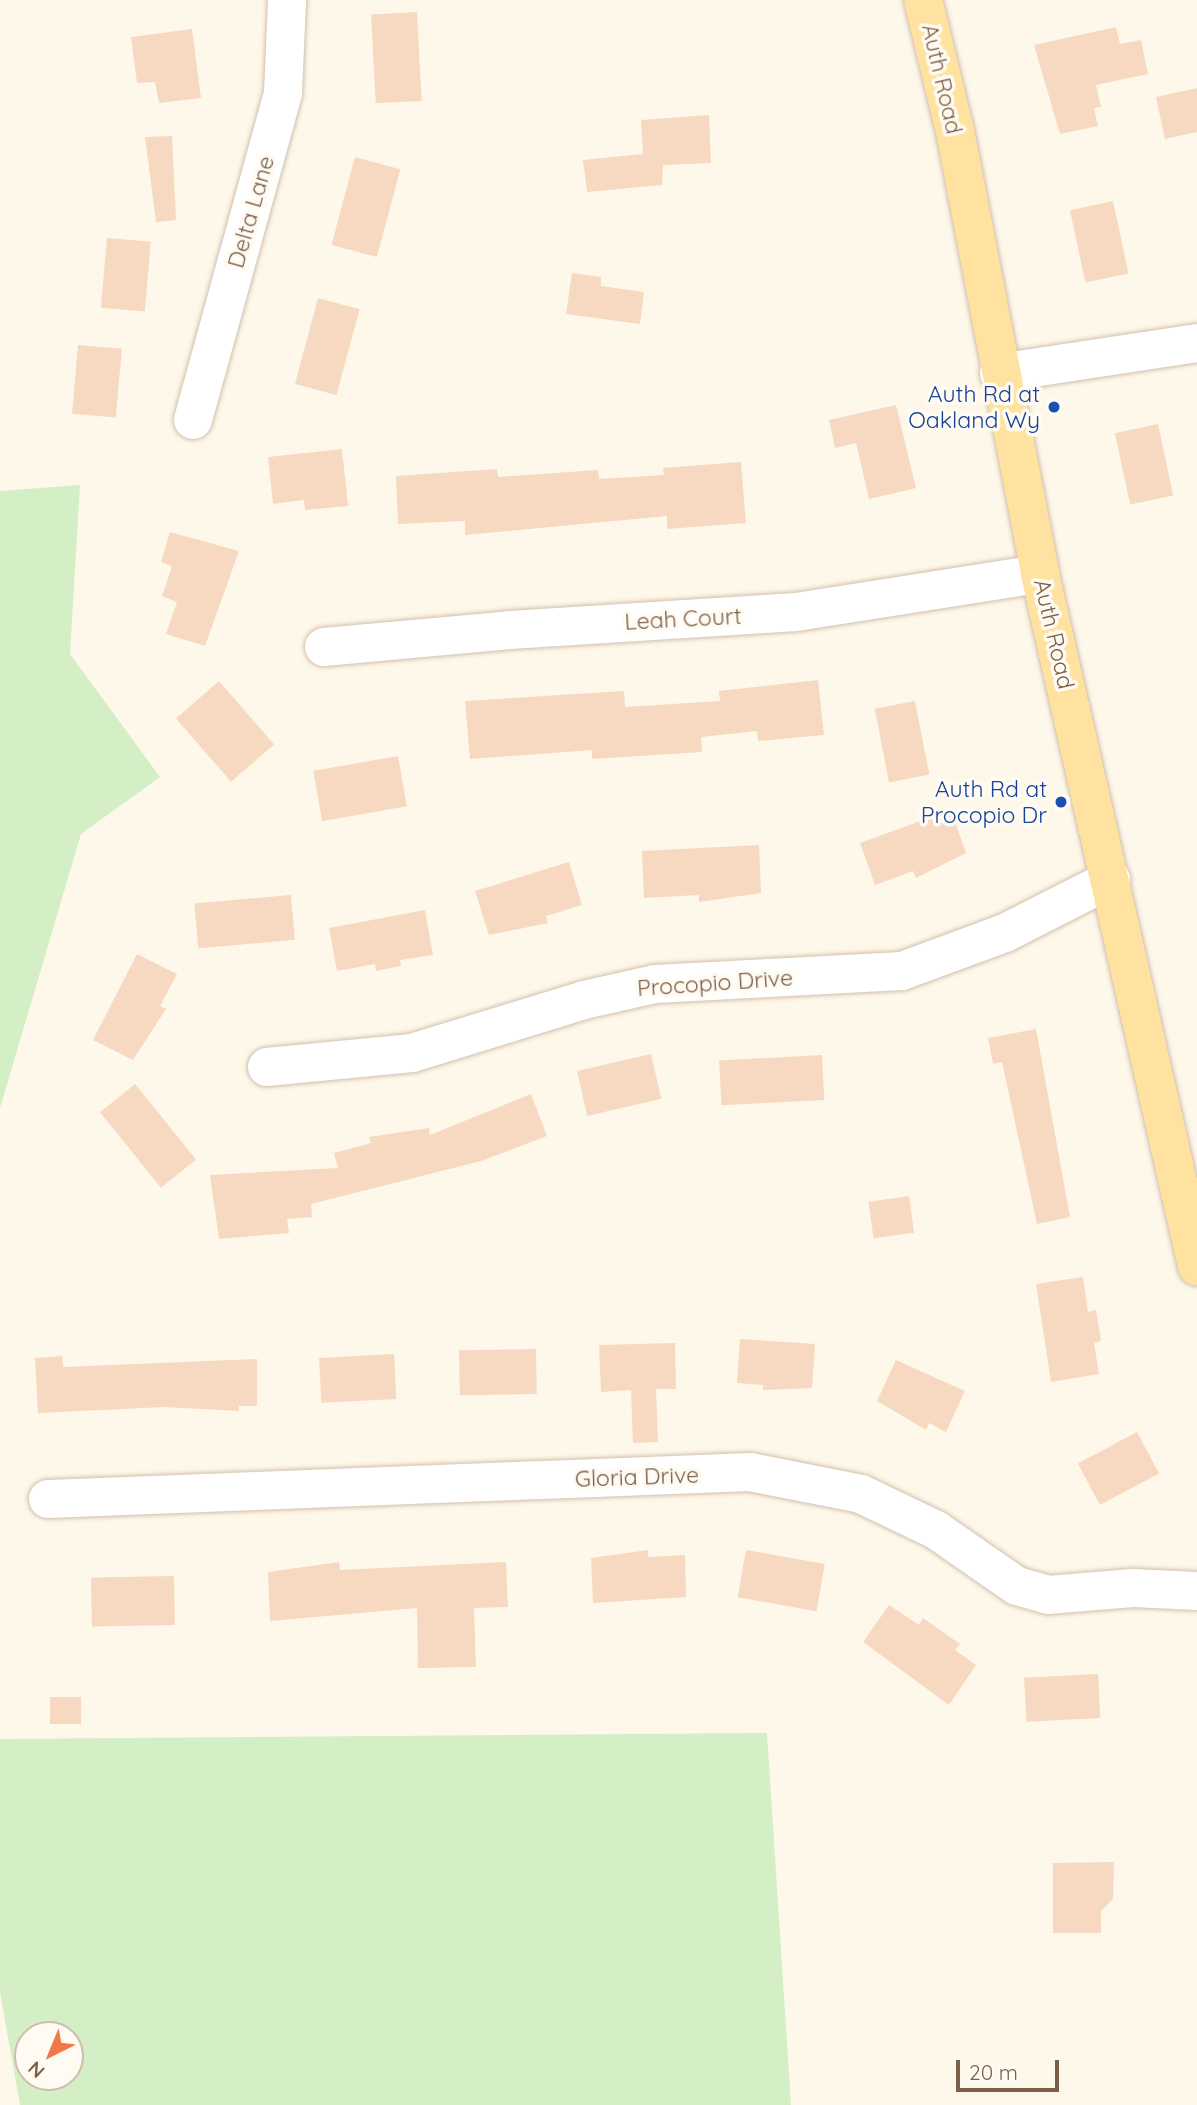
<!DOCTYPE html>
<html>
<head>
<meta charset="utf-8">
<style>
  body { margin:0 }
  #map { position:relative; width:1197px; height:2105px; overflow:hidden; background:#fef8ea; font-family:Quicksand,sans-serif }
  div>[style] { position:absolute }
  .green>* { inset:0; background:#d4eec6 }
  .building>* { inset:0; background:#f6d9c0; transform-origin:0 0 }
  .roads { filter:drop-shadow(0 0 2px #d2c0ae) drop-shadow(0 0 2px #d2c0ae) }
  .minor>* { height:38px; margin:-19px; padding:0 19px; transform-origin:19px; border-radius:19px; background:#fff }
  .major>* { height:38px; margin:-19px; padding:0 19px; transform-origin:19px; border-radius:19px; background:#ffe2a0 }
  .dots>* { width:19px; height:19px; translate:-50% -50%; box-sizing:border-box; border:4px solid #fffbf2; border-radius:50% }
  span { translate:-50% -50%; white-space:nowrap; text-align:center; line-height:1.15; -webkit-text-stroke:7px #fffbf2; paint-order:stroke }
  .street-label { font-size:23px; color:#7c5f4a }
  .transit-label { font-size:23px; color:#164399 }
  .right { translate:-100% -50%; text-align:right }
  .north { position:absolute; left:14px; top:2021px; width:70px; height:70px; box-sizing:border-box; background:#fffbf2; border:2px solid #cbbdaf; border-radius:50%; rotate:223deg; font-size:19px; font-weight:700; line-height:28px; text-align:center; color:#7c5f4a }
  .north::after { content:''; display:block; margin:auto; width:24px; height:32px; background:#f07848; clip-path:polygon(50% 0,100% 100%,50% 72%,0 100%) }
  .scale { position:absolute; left:956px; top:2060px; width:103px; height:32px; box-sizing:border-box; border:4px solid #7c5f4a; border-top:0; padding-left:9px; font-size:21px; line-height:24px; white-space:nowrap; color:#7c5f4a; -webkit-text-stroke:5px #fffbf2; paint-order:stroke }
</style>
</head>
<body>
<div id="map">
  <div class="green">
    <i style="clip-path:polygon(80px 485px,70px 654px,160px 777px,81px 834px,0 1108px,0 491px)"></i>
    <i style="clip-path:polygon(evenodd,767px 1733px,791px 2105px,20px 2105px,0 1992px,0 1739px,767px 1733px,70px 2035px,70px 2077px,28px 2077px,28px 2035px,70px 2035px)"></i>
  </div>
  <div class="building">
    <i style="left:417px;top:12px;width:89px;height:46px;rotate:87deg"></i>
    <i style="clip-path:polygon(1116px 27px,1120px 44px,1141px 40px,1148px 74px,1096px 85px,1101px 107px,1094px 108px,1098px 126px,1060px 134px,1034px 45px)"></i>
    <i style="clip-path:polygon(192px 29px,201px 98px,159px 103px,155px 82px,137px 83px,131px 37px)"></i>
    <i style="clip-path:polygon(1197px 88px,1197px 132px,1165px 139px,1156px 97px)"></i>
    <i style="clip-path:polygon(709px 115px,711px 163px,663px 165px,662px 185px,587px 192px,583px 160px,643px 154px,641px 120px)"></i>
    <i style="clip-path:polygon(172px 136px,176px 220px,156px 222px,145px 137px)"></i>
    <i style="left:355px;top:157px;width:47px;height:91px;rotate:15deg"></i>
    <i style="left:1113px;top:201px;width:74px;height:44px;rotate:78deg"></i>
    <i style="left:107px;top:238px;width:44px;height:70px;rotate:5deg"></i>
    <i style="clip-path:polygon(572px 273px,601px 277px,601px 286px,644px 292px,640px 324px,566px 314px)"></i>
    <i style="left:318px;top:298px;width:43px;height:89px;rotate:15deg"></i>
    <i style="left:78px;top:345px;width:44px;height:69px;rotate:5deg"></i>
    <i style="clip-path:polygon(896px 405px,916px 488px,869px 499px,856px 443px,835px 448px,829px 420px)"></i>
    <i style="left:1158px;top:424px;width:73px;height:44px;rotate:78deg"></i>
    <i style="clip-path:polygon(342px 449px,348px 506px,305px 510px,304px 500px,273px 504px,268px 457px)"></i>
    <i style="clip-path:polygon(741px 462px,746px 523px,667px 529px,667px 516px,465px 535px,465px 521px,398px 524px,396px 476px,497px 469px,498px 477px,598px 470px,599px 479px,664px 475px,663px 468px)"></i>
    <i style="clip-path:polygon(170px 532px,239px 551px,205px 646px,166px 634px,177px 602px,162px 596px,172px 566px,161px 562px)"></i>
    <i style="clip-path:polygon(818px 680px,824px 735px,758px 741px,757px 731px,701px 737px,702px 752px,592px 759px,592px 750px,470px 759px,465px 701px,624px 691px,625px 707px,720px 701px,719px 691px)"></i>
    <i style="left:219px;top:681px;width:84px;height:57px;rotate:49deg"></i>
    <i style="left:915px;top:701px;width:75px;height:41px;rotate:79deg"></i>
    <i style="left:398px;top:756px;width:51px;height:86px;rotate:80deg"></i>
    <i style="clip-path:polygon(951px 810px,966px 853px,916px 878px,913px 871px,875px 885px,860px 843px)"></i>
    <i style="clip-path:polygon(759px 845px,761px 893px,699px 902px,699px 895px,644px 898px,642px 851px)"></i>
    <i style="clip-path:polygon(569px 862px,582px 905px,546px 916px,548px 923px,489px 935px,475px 891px)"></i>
    <i style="left:291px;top:895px;width:45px;height:97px;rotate:85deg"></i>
    <i style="clip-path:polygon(425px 910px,433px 955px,400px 960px,401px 966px,376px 971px,375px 964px,337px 971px,329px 928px)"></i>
    <i style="clip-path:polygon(137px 954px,177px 974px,160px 1006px,166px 1009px,133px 1060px,93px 1040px)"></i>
    <i style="clip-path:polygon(1036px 1029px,1070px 1217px,1037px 1224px,1002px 1062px,993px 1064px,988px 1038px)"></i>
    <i style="left:651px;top:1054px;width:46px;height:76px;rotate:77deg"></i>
    <i style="left:822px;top:1055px;width:45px;height:103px;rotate:87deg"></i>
    <i style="left:135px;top:1084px;width:97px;height:45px;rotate:51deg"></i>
    <i style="clip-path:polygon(531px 1094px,547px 1136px,481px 1161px,311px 1204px,312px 1217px,287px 1219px,289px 1233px,219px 1239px,210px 1175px,338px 1168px,334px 1153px,371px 1143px,369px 1137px,429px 1128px,430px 1135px)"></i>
    <i style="left:909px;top:1196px;width:37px;height:41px;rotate:82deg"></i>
    <i style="clip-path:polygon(1083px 1277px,1088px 1312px,1096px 1310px,1101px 1341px,1094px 1343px,1099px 1374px,1051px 1382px,1036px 1284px)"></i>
    <i style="clip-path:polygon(740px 1339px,815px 1344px,812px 1388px,763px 1390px,763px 1385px,737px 1383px)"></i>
    <i style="clip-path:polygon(675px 1343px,676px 1389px,656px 1389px,658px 1442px,633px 1443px,631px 1390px,601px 1392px,599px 1345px)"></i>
    <i style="left:536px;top:1349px;width:45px;height:77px;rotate:89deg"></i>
    <i style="left:394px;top:1354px;width:45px;height:75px;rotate:87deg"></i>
    <i style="clip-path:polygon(62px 1356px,63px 1367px,257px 1359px,257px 1406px,239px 1406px,239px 1411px,164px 1407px,38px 1413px,35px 1358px)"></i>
    <i style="clip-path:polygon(896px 1360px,965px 1391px,946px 1432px,929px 1423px,926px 1430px,877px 1401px)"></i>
    <i style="left:1137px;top:1432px;width:47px;height:67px;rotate:62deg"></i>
    <i style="clip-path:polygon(648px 1550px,648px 1557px,685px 1555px,686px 1597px,593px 1603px,591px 1558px)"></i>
    <i style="left:746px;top:1550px;width:80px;height:48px;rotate:10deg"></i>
    <i style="clip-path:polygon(339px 1562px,340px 1570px,506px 1562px,508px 1607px,474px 1608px,476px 1667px,418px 1668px,417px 1608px,270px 1621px,268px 1572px)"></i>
    <i style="left:174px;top:1576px;width:49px;height:83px;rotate:89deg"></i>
    <i style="clip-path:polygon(889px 1605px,919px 1625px,923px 1618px,960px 1644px,955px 1650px,976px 1665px,949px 1705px,863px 1642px)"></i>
    <i style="left:1098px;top:1674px;width:44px;height:74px;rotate:87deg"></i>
    <i style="left:81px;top:1697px;width:27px;height:31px;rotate:90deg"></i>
    <i style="clip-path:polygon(1114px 1862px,1113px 1899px,1101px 1911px,1101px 1933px,1053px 1933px,1053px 1863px)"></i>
  </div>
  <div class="roads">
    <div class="minor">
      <i style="left:999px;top:373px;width:200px;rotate:-8.6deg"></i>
      <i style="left:193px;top:420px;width:339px;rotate:-74.6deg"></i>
      <i style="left:283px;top:93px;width:93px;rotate:-87.5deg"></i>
      <i style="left:324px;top:647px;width:187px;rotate:-5.2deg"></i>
      <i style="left:510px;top:630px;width:287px;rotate:-3.6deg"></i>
      <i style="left:796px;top:612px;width:247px;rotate:-8.9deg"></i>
      <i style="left:267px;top:1067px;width:146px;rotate:-5.5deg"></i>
      <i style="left:412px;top:1053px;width:180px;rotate:-17.1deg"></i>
      <i style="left:584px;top:1000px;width:73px;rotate:-12.7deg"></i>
      <i style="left:655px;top:984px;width:247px;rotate:-3deg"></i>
      <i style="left:902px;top:971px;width:110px;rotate:-20.3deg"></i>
      <i style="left:1005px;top:933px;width:119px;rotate:-27deg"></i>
      <i style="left:48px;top:1499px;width:703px;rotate:-2.2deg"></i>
      <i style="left:750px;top:1472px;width:113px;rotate:11.2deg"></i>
      <i style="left:861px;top:1494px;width:83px;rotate:25.6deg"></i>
      <i style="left:936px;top:1530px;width:98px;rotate:34.7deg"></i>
      <i style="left:1017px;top:1586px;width:32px;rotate:16deg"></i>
      <i style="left:1048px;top:1595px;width:85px;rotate:-4.7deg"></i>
      <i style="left:1133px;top:1588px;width:64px;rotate:2.7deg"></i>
    </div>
    <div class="major">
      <i style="left:923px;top:0;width:135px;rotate:76.3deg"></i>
      <i style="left:955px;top:131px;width:451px;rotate:79.1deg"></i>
      <i style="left:1040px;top:574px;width:710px;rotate:77.22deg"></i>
    </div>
  </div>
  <div class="dots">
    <i style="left:1054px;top:407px;background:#1a4fb4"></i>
    <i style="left:1061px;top:802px;background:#1a4fb4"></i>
  </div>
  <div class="street-label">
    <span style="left:942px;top:79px;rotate:77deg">Auth Road</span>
    <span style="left:251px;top:212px;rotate:-74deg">Delta Lane</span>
    <span style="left:683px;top:619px;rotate:-3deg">Leah Court</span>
    <span style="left:1054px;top:634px;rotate:77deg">Auth Road</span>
    <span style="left:715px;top:983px;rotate:-4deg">Procopio Drive</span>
    <span style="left:637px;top:1477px;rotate:-2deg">Gloria Drive</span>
  </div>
  <div class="transit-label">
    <span class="right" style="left:1040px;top:407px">Auth Rd at<br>Oakland Wy</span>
    <span class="right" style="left:1047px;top:802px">Auth Rd at<br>Procopio Dr</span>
  </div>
  <div class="north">N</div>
  <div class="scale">20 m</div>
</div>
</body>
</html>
